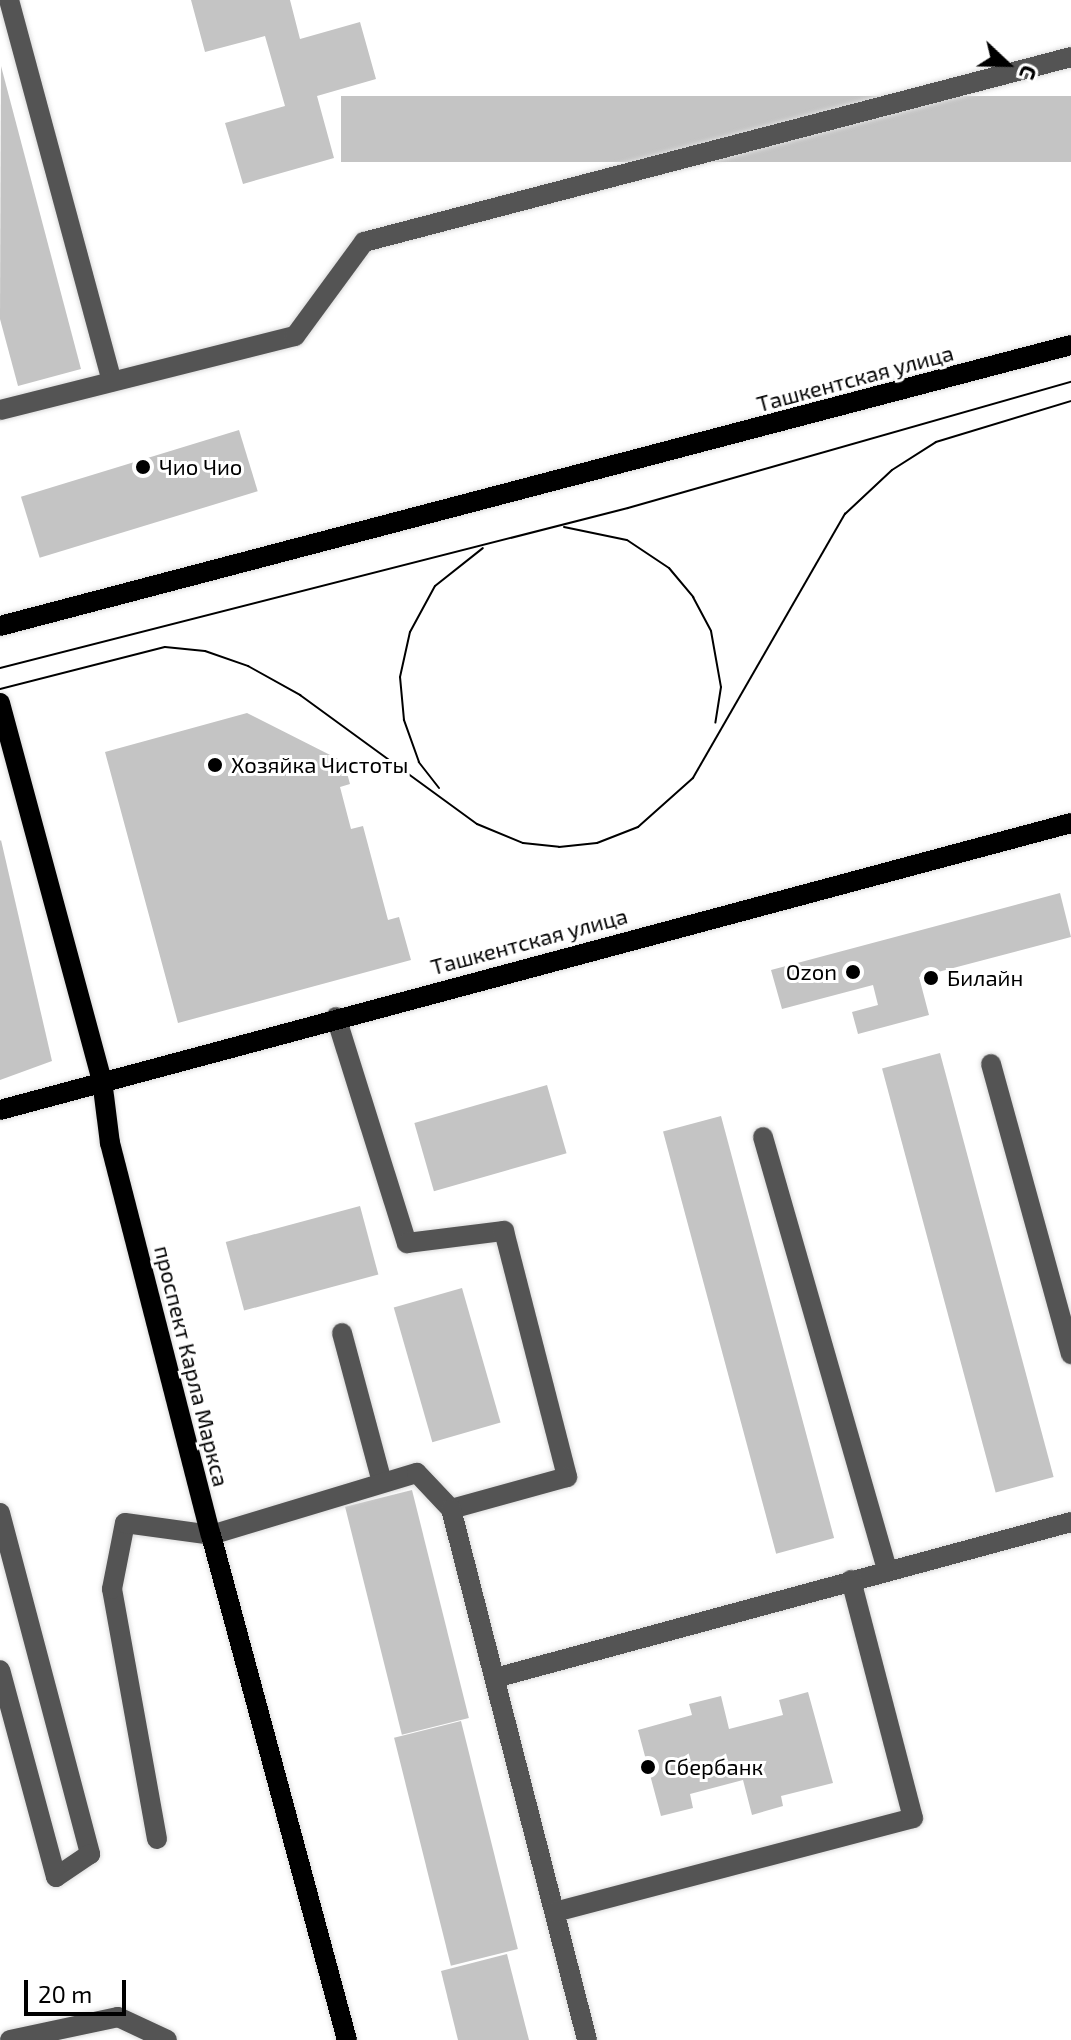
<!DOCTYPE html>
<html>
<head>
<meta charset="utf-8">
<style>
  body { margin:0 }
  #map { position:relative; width:1071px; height:2040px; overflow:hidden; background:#fff; font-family:"Exo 2",sans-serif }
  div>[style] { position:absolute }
  .building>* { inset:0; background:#c4c4c4; transform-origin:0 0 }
  .roads { filter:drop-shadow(0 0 2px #dbdbdb) drop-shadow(0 0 2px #dbdbdb) }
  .minor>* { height:20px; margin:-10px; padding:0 10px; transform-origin:10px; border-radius:10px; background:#545454 }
  .major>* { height:20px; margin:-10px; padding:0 10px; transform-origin:10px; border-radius:10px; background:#000 }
  .tram>* { height:2px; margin:-1px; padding:0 1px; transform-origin:1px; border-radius:1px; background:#000 }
  .dots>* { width:22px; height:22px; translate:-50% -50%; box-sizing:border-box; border:4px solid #fff; border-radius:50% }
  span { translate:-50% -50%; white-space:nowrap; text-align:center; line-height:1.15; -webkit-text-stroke:6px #fff; paint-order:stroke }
  .street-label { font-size:22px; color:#000 }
  .poi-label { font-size:22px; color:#000 }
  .left { translate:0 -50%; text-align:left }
  .right { translate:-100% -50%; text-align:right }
  .north { position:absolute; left:967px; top:24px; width:80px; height:80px; -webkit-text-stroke:6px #fff; paint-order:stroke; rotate:112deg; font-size:22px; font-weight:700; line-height:32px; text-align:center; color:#000 }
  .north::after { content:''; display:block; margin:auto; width:28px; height:36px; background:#000; clip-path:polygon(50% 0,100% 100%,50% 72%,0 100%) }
  .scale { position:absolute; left:24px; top:1980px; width:102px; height:36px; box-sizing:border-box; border:4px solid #000; border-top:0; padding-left:10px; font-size:24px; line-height:28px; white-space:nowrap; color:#000; -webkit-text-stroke:6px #fff; paint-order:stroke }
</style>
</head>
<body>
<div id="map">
  <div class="building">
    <i style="clip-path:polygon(191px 0,290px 0,300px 39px,360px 22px,376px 79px,317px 96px,334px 158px,243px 184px,225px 123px,285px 106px,265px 36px,205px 52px)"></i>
    <i style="clip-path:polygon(1px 66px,81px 369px,18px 386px,0 319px)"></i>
    <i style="left:1071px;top:96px;width:66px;height:730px;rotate:90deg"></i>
    <i style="left:239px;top:430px;width:64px;height:228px;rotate:73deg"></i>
    <i style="clip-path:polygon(247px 713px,344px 762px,350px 784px,340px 787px,351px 829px,363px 826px,388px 920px,399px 917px,411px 960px,178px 1023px,105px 752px)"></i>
    <i style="clip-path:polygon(1px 840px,52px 1061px,0 1080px,0 841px)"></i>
    <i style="clip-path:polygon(1060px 893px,1071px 937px,919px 977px,929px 1015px,858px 1034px,852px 1012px,878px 1005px,873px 985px,782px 1009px,771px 970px)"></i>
    <i style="left:940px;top:1053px;width:439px;height:60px;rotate:75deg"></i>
    <i style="left:547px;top:1085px;width:71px;height:138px;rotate:74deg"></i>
    <i style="left:721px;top:1116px;width:437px;height:60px;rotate:75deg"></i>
    <i style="left:360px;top:1206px;width:71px;height:139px;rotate:75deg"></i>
    <i style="left:462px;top:1288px;width:140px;height:71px;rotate:74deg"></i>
    <i style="left:412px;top:1490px;width:235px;height:69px;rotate:76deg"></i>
    <i style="clip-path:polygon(808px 1692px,833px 1783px,781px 1796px,783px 1806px,752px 1815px,743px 1780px,690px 1794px,693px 1808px,661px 1816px,638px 1730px,692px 1715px,689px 1704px,721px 1696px,729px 1729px,783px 1715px,779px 1700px)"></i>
    <i style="left:461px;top:1721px;width:235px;height:69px;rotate:76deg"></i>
    <i style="clip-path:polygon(507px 1954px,529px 2040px,458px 2040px,441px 1971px)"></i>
  </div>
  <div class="roads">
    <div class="minor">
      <i style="left:9px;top:0;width:395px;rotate:74.9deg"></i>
      <i style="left:0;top:410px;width:304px;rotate:-14.1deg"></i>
      <i style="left:295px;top:336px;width:117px;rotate:-53.7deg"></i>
      <i style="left:364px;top:242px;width:731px;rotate:-14.66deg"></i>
      <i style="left:336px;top:1017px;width:237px;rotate:72.6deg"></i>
      <i style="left:407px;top:1243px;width:98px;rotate:-7.1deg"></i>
      <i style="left:504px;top:1231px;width:254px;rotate:75.6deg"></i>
      <i style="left:567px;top:1477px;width:120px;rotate:164.6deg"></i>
      <i style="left:991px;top:1064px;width:301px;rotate:74.6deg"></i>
      <i style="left:763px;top:1137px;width:450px;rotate:74deg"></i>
      <i style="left:342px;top:1333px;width:154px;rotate:75deg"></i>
      <i style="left:0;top:1513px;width:353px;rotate:75.2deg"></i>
      <i style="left:90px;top:1854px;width:41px;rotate:145.9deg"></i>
      <i style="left:56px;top:1877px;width:214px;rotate:-105.1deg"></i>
      <i style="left:495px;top:1678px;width:597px;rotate:-15.15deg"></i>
      <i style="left:157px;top:1839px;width:254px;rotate:-100.2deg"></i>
      <i style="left:112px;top:1589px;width:67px;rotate:-78.9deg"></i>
      <i style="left:125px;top:1523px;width:87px;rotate:7.9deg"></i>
      <i style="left:211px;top:1535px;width:215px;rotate:-16.8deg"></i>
      <i style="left:417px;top:1473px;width:50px;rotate:46.6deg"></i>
      <i style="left:451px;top:1509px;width:548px;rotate:75.63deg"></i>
      <i style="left:555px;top:1912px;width:370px;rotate:-14.7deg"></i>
      <i style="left:913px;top:1818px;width:246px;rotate:-104.6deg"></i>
      <i style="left:10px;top:2040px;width:110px;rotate:-12deg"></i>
      <i style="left:118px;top:2017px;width:54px;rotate:25.1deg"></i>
    </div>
    <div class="major">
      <i style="left:0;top:626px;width:1107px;rotate:-14.7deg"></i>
      <i style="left:0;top:703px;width:391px;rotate:74.9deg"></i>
      <i style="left:102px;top:1080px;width:64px;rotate:82.8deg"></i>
      <i style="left:110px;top:1143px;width:405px;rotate:75.6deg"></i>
      <i style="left:211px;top:1535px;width:523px;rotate:74.93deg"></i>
      <i style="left:0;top:1110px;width:1109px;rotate:-15deg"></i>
    </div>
  </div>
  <div class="tram">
    <i style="left:564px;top:527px;width:64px;rotate:11.7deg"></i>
    <i style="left:627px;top:540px;width:50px;rotate:33.7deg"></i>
    <i style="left:669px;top:568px;width:38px;rotate:50deg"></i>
    <i style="left:693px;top:597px;width:38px;rotate:62deg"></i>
    <i style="left:711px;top:631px;width:57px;rotate:79.9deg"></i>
    <i style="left:721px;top:687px;width:36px;rotate:99deg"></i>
    <i style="left:0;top:668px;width:648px;rotate:-14.29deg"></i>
    <i style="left:628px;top:508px;width:461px;rotate:-15.9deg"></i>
    <i style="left:0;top:689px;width:170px;rotate:-14.3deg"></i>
    <i style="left:165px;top:647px;width:40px;rotate:5.7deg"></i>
    <i style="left:205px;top:651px;width:46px;rotate:19.2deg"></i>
    <i style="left:248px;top:666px;width:60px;rotate:29.1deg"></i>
    <i style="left:300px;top:695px;width:219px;rotate:36.1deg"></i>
    <i style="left:477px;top:824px;width:50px;rotate:22.4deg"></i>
    <i style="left:523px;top:843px;width:36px;rotate:6deg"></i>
    <i style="left:559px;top:847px;width:38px;rotate:-6deg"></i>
    <i style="left:597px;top:843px;width:44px;rotate:-21.3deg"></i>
    <i style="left:638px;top:827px;width:74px;rotate:-41.7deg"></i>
    <i style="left:693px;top:778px;width:305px;rotate:-60.1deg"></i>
    <i style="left:845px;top:514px;width:64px;rotate:-43.1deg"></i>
    <i style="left:892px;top:470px;width:52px;rotate:-32.5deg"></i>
    <i style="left:936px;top:442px;width:141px;rotate:-16.9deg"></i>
    <i style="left:439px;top:788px;width:33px;rotate:-128deg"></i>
    <i style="left:419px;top:762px;width:45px;rotate:-109.7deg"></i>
    <i style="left:404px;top:720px;width:43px;rotate:-95.3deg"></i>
    <i style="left:400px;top:677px;width:46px;rotate:-77.5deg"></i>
    <i style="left:410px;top:632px;width:52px;rotate:-61.5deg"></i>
    <i style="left:435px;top:586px;width:61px;rotate:-38.4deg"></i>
  </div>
  <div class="dots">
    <i style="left:143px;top:467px;background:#000"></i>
    <i style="left:215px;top:765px;background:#000"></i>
    <i style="left:853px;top:972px;background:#000"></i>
    <i style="left:931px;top:978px;background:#000"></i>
    <i style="left:648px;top:1767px;background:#000"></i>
  </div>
  <div class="street-label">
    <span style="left:855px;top:378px;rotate:-15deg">Ташкентская улица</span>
    <span style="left:529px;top:941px;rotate:-15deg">Ташкентская улица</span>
    <span style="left:192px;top:1366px;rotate:76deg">проспект Карла Маркса</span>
  </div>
  <div class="poi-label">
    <span class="left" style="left:159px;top:467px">Чио Чио</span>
    <span class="left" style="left:231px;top:765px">Хозяйка Чистоты</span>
    <span class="right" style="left:837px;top:972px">Ozon</span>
    <span class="left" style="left:947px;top:978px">Билайн</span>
    <span class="left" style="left:664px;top:1767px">Сбербанк</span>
  </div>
  <div class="north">С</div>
  <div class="scale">20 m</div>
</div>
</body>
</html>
